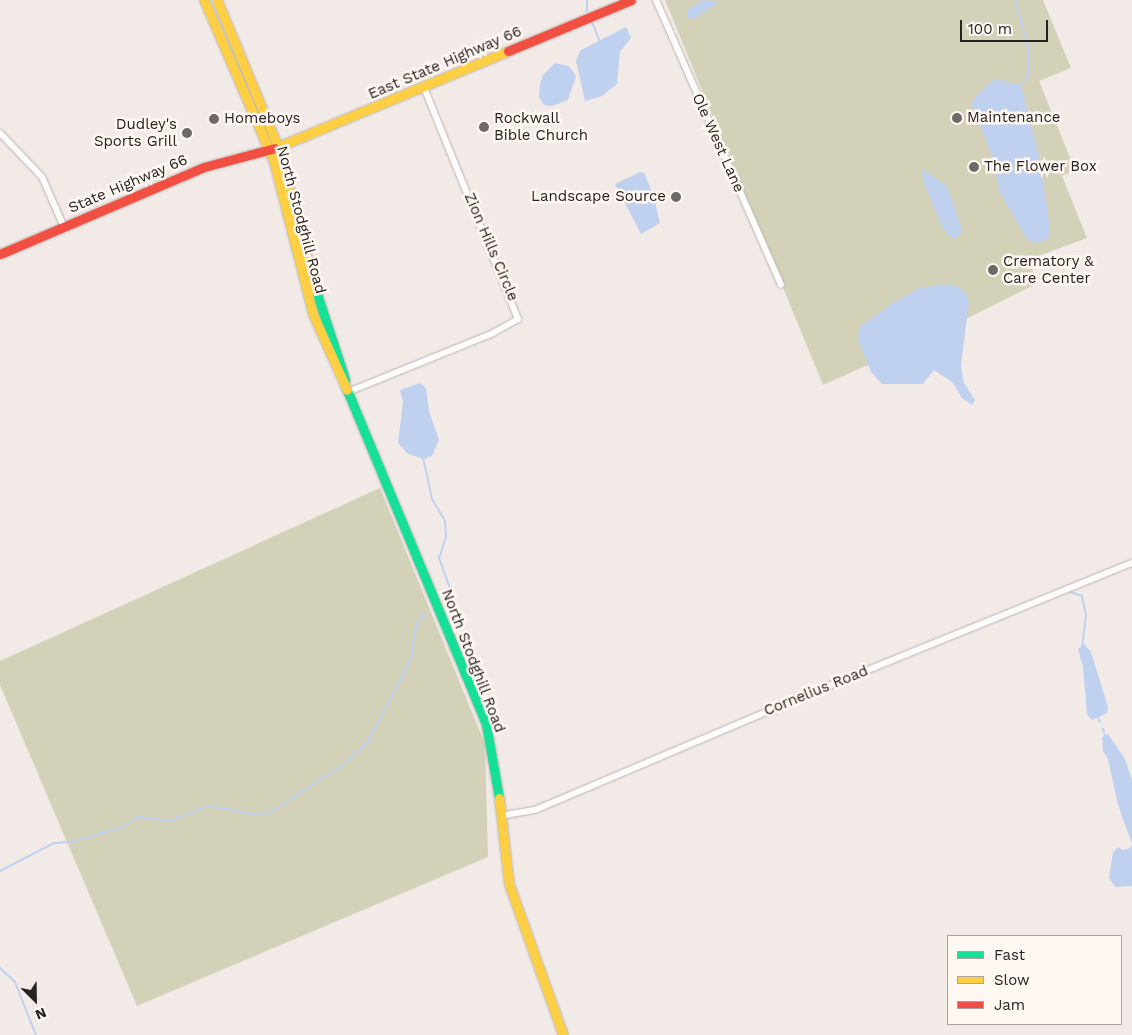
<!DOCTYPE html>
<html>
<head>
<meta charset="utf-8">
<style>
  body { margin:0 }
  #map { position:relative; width:1132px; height:1035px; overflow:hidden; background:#f1eae6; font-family:"Work Sans",sans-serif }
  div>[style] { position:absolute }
  .green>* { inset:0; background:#d3d2b9 }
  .water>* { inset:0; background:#c0d1f0 }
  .stream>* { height:2px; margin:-1px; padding:0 1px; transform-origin:1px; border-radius:1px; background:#c0d1f0 }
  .roads { filter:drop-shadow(0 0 1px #bbb5b2) drop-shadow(0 0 1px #bbb5b2) }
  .street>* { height:6px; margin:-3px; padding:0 3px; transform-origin:3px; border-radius:3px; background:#fdfcfb }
  .fast>* { height:9px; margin:-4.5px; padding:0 4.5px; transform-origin:4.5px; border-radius:4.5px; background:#16e098 }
  .slow>* { height:9px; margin:-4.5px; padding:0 4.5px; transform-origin:4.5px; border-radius:4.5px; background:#ffcf43 }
  .jam>* { height:9px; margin:-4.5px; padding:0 4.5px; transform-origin:4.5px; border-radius:4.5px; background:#f24e42 }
  .dots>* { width:14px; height:14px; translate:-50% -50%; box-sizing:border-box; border:2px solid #fff7f2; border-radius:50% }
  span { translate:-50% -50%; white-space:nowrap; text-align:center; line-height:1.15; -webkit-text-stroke:5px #fff7f2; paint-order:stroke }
  .street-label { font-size:15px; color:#272320 }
  .poi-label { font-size:15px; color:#272320 }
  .left { translate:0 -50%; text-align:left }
  .right { translate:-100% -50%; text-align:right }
  .legend { position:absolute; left:947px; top:935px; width:175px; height:90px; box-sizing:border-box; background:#fff7f2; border:1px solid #a9a29e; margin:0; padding:6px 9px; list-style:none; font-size:15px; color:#272320 }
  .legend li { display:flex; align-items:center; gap:10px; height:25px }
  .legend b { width:25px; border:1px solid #a9a29e }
  .north { position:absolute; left:10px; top:975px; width:50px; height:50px; -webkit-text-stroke:4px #fff7f2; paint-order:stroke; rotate:157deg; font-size:14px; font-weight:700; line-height:20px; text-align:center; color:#272320 }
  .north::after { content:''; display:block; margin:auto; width:18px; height:22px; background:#272320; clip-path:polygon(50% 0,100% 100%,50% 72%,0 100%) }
  .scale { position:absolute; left:960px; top:20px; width:88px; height:22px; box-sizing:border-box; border:2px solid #272320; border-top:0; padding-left:6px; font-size:15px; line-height:18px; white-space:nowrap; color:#272320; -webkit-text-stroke:4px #fff7f2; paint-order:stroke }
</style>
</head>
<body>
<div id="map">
  <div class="green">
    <i style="clip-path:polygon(665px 0,1043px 0,1071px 68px,1039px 81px,1075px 170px,1062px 176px,1087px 238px,1028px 260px,1038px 283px,932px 336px,823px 385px)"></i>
    <i style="clip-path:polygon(380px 488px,485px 744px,488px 857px,137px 1006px,0 685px,0 661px)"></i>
  </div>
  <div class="water">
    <i style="clip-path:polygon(703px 0,719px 2px,694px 19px,688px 18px,687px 10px)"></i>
    <i style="clip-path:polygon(626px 27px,631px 38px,620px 52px,617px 84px,602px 96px,585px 101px,576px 61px,578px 56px,581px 50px)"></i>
    <i style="clip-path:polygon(555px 63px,569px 66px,576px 76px,568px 100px,552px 106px,544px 105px,539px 97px,540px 84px,543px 75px)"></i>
    <i style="clip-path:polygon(994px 79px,1021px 85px,1039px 156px,1050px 226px,1049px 237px,1042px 242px,1031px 242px,1025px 236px,999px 191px,993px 158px,972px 106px,975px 97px)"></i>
    <i style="clip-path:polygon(922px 169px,947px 186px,960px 224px,962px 232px,956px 238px,951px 238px,943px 228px,923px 181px)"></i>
    <i style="clip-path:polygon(640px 172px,644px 173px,653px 194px,660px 223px,641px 234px,615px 184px)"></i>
    <i style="clip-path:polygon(937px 285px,955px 285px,964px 291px,969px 301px,961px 366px,964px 383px,975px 400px,972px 405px,962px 398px,953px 383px,934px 370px,923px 384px,882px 384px,871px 372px,857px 338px,860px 327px,891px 304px,918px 289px)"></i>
    <i style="clip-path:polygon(420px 383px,426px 388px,429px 411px,439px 440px,432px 456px,424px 459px,408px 454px,398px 443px,403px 402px,400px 390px)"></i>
    <i style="clip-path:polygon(1084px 644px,1091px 652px,1108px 707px,1107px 713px,1092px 720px,1087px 714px,1083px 667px,1078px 649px)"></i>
    <i style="clip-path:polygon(1108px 734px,1125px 759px,1132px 780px,1132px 886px,1115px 887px,1109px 878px,1113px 852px,1118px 847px,1123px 850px,1130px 848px,1132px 844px,1118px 805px,1108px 759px,1103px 751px,1102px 737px)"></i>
  </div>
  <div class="stream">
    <i style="left:587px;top:0;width:11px;rotate:90deg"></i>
    <i style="left:1015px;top:0;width:53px;rotate:74.6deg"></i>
    <i style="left:1029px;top:51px;width:24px;rotate:90deg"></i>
    <i style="left:1029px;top:75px;width:14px;rotate:129deg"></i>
    <i style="left:593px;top:24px;width:19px;rotate:69deg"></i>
    <i style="left:423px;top:457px;width:43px;rotate:77.9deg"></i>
    <i style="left:432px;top:499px;width:26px;rotate:59deg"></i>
    <i style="left:445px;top:521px;width:16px;rotate:86deg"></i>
    <i style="left:446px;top:537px;width:22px;rotate:108deg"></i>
    <i style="left:439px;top:558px;width:32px;rotate:70deg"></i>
    <i style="left:450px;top:588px;width:8px;rotate:120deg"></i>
    <i style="left:1070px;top:592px;width:13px;rotate:18deg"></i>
    <i style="left:1082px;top:596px;width:19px;rotate:78deg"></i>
    <i style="left:1086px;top:615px;width:31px;rotate:97deg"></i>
    <i style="left:1098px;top:717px;width:5px;rotate:68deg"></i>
    <i style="left:1103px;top:729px;width:7px;rotate:74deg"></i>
    <i style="left:0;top:871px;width:61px;rotate:-27.4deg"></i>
    <i style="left:54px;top:843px;width:18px;rotate:-3deg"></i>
    <i style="left:72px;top:842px;width:53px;rotate:-16.4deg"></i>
    <i style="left:123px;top:827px;width:18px;rotate:-34deg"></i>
    <i style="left:138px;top:817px;width:31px;rotate:7deg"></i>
    <i style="left:169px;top:821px;width:43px;rotate:-20.6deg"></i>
    <i style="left:209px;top:806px;width:51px;rotate:10.2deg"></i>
    <i style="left:259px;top:815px;width:12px;rotate:-14deg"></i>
    <i style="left:271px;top:812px;width:91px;rotate:-33.3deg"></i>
    <i style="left:347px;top:762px;width:29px;rotate:-44deg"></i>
    <i style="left:368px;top:742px;width:69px;rotate:-62.3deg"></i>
    <i style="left:400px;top:681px;width:25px;rotate:-64deg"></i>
    <i style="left:411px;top:658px;width:33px;rotate:-81deg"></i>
    <i style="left:416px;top:625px;width:16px;rotate:-52deg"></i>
    <i style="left:0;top:968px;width:21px;rotate:43deg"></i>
    <i style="left:15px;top:982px;width:57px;rotate:68.4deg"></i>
  </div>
  <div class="roads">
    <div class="street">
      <i style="left:656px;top:0;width:311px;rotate:66.3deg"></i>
      <i style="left:0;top:133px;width:61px;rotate:46.3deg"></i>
      <i style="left:42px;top:177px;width:55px;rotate:66.3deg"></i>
      <i style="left:348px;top:392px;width:157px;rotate:-22.1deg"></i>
      <i style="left:493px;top:333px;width:29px;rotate:-29deg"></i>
      <i style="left:518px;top:319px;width:250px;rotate:-112.1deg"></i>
      <i style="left:500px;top:816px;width:36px;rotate:-10deg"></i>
      <i style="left:535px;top:810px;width:276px;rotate:-23deg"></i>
      <i style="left:789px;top:702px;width:370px;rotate:-22.1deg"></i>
    </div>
    <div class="fast">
      <i style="left:316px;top:291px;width:93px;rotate:71.8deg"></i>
      <i style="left:347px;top:390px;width:362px;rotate:67.4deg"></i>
      <i style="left:486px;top:724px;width:75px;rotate:80deg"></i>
    </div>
    <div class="slow">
      <i style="left:204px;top:0;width:176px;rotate:66.6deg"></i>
      <i style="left:274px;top:162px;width:157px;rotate:75.6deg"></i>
      <i style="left:313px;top:314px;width:83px;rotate:65.9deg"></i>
      <i style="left:217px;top:0;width:159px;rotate:67.5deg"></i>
      <i style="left:278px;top:147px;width:149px;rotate:75.2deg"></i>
      <i style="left:275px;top:148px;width:252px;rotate:-22.6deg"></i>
      <i style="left:499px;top:798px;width:87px;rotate:83.4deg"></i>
      <i style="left:509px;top:884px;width:160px;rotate:70.3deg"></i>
    </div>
    <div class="jam">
      <i style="left:508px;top:51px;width:133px;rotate:-22.5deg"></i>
      <i style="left:0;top:254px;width:222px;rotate:-23.1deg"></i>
      <i style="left:204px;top:167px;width:73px;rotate:-15deg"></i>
    </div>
  </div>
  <div class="dots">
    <i style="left:957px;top:118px;background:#6e6965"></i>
    <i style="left:214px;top:119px;background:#6e6965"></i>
    <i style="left:484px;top:127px;background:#6e6965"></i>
    <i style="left:187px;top:133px;background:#6e6965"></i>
    <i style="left:974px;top:167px;background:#6e6965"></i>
    <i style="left:676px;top:197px;background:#6e6965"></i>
    <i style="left:993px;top:270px;background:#6e6965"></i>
  </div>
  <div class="street-label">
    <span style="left:445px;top:63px;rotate:-23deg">East State Highway 66</span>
    <span style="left:718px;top:143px;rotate:66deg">Ole West Lane</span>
    <span style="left:128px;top:184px;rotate:-23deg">State Highway 66</span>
    <span style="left:301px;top:220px;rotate:75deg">North Stodghill Road</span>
    <span style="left:491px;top:247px;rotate:67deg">Zion Hills Circle</span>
    <span style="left:473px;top:661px;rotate:69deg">North Stodghill Road</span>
    <span style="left:816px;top:691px;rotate:-22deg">Cornelius Road</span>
  </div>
  <div class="poi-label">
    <span class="left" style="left:494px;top:127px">Rockwall<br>Bible Church</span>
    <span class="left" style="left:967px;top:118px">Maintenance</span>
    <span class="left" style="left:224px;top:119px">Homeboys</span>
    <span class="right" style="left:177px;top:133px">Dudley's<br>Sports Grill</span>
    <span class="left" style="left:984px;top:167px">The Flower Box</span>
    <span class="right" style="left:666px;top:197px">Landscape Source</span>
    <span class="left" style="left:1003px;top:270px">Crematory &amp;<br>Care Center</span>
  </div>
  <ul class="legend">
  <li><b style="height:6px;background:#16e098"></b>Fast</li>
  <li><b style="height:6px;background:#ffcf43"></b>Slow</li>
  <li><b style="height:6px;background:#f24e42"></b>Jam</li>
  </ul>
  <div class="north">N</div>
  <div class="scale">100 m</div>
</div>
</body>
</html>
